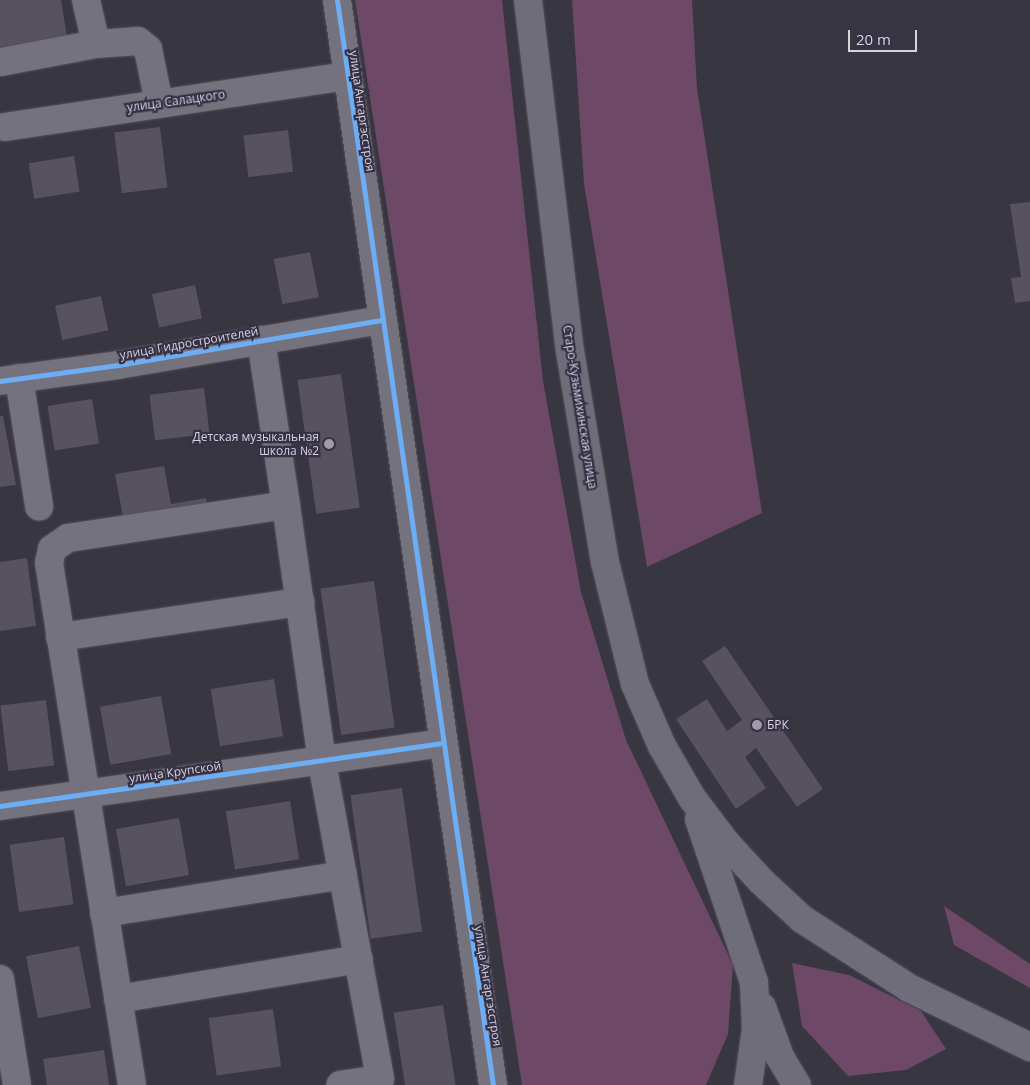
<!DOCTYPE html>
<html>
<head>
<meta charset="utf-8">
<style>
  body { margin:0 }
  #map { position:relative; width:1030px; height:1085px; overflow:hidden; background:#383641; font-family:"Open Sans",sans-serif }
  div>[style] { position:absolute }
  .forest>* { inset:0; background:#6e4867 }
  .building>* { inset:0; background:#58515f; transform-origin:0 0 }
  .roads { filter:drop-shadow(0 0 1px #54525c) drop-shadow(0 0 1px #54525c) }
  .minor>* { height:28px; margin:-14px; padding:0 14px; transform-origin:14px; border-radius:14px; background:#74727c }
  .major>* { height:28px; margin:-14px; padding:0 14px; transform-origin:14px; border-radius:14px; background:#6f6d79 }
  .cycleway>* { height:5px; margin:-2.5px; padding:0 2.5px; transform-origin:2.5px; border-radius:2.5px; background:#6dadf4 }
  .dots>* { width:14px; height:14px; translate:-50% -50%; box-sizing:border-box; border:2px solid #363145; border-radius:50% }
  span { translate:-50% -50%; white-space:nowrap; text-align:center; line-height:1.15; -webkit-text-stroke:4.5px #363145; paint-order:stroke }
  .street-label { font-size:12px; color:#d6d3e0 }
  .poi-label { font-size:12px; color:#d6d3e0 }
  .right { translate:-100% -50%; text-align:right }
  .left { translate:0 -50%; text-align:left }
  .scale { position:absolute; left:848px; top:30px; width:69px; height:22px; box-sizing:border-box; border:2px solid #d6d3e0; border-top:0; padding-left:6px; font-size:15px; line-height:18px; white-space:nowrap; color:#d6d3e0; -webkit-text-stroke:4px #363145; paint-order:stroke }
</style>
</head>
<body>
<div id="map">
  <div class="forest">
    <i style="clip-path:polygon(355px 0,502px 0,543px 381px,581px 592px,626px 740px,733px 965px,728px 1034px,706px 1085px,522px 1085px)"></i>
    <i style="clip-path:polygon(572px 0,692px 0,697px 88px,762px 513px,647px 567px,584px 184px)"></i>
    <i style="clip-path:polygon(944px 906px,1030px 964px,1030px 988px,954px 945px)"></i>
    <i style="clip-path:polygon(792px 963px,849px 975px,921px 1011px,946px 1049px,906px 1070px,848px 1076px,802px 1026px)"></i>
  </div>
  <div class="building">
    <i style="clip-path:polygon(0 0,61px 0,67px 37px,0 47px)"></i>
    <i style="left:160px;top:127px;width:61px;height:46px;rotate:83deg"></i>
    <i style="left:288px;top:130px;width:42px;height:45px;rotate:83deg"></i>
    <i style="left:74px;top:156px;width:36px;height:46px;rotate:81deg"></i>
    <i style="clip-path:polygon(1030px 202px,1030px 301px,1015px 303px,1011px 278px,1021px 277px,1010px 204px)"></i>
    <i style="left:310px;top:252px;width:46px;height:37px;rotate:79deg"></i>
    <i style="left:195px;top:285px;width:34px;height:44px;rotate:78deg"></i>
    <i style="left:101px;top:296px;width:35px;height:47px;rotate:78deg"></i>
    <i style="left:341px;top:374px;width:135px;height:44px;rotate:82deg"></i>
    <i style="left:204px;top:388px;width:46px;height:55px;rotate:83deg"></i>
    <i style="left:92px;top:399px;width:45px;height:45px;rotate:81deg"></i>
    <i style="clip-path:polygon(0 416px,3px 416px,16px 485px,0 487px)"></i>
    <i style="clip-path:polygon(164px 466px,171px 504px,206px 498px,209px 513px,125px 528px,115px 474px)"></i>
    <i style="clip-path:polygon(27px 558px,36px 626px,0 631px,0 562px)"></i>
    <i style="left:374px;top:581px;width:148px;height:54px;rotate:82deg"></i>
    <i style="clip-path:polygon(725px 646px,823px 789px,797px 807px,756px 748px,745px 757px,766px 788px,736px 809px,676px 719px,707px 699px,727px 731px,742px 720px,702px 661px)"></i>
    <i style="left:274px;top:679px;width:58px;height:64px;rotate:81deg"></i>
    <i style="left:161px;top:696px;width:59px;height:62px;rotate:80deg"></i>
    <i style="left:46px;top:700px;width:66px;height:46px;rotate:83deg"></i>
    <i style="left:402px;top:788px;width:145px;height:52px;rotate:82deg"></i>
    <i style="left:290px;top:801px;width:59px;height:65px;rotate:81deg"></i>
    <i style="left:179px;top:818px;width:58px;height:64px;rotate:80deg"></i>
    <i style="left:64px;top:837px;width:68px;height:55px;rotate:82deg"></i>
    <i style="left:79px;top:946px;width:63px;height:54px;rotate:79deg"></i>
    <i style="left:443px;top:1005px;width:81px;height:50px;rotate:81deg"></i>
    <i style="left:273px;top:1009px;width:58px;height:65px;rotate:82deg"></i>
    <i style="clip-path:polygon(104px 1050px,109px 1085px,47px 1085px,43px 1059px)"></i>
  </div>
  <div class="roads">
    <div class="minor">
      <i style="left:86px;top:0;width:45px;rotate:77.2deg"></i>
      <i style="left:96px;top:44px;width:42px;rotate:-4.1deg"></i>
      <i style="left:138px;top:41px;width:13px;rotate:39deg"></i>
      <i style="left:148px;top:49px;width:55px;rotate:78.5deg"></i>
      <i style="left:337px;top:0;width:1096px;rotate:81.82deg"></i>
      <i style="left:1px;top:62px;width:97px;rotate:-10.7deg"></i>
      <i style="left:5px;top:127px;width:346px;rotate:-8.5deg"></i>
      <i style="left:19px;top:378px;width:130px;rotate:81.1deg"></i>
      <i style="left:0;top:381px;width:119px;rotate:-7.7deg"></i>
      <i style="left:118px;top:365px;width:267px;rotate:-9.7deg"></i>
      <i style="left:286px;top:505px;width:260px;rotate:82deg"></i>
      <i style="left:322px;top:762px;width:322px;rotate:79.6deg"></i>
      <i style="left:380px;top:1079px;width:40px;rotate:171.5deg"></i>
      <i style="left:60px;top:637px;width:243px;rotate:-8.3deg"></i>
      <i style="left:0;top:806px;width:445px;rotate:-8.1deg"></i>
      <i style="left:104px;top:913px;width:242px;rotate:-9deg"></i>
      <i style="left:0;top:979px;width:107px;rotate:80.9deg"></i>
      <i style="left:118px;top:999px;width:244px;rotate:-9.4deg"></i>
      <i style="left:132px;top:1085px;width:529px;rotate:-99.03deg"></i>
      <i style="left:49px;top:563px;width:14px;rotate:-78deg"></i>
      <i style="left:52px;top:549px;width:19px;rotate:-35deg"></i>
      <i style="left:68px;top:538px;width:220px;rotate:-8.6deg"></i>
      <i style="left:286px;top:505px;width:167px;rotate:-98.6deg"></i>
    </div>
    <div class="major">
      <i style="left:528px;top:0;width:354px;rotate:83.2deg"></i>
      <i style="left:570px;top:351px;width:214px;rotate:80.6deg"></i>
      <i style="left:605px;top:562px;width:126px;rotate:76.2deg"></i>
      <i style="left:635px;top:684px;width:68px;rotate:66.5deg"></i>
      <i style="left:662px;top:746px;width:60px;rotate:60deg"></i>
      <i style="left:692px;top:798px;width:58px;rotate:52.7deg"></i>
      <i style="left:727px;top:844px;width:50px;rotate:47.4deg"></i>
      <i style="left:761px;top:881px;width:56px;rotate:42.8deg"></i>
      <i style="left:802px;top:919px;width:127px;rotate:32.8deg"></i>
      <i style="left:909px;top:988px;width:135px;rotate:26deg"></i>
      <i style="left:699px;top:819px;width:172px;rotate:71.4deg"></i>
      <i style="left:754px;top:982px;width:47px;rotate:87.6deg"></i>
      <i style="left:756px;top:1029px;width:57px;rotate:98.1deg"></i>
      <i style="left:762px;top:1007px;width:53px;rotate:70.2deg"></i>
      <i style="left:780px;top:1057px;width:33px;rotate:59deg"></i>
    </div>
  </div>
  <div class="cycleway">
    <i style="left:337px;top:0;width:1096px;rotate:81.82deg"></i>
    <i style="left:0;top:381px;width:119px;rotate:-7.7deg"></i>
    <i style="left:118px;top:365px;width:267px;rotate:-9.7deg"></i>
    <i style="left:0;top:806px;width:445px;rotate:-8.1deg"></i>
  </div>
  <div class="dots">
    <i style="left:329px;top:444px;background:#9f9ca8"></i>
    <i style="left:757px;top:725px;background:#9f9ca8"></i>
  </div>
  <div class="street-label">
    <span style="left:176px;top:101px;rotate:-8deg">улица Салацкого</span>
    <span style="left:362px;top:111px;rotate:82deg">улица Ангаргэсстроя</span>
    <span style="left:189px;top:343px;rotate:-10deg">улица Гидростроителей</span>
    <span style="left:580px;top:407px;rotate:81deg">Старо-Кузьмихинская улица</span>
    <span style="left:175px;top:772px;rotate:-8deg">улица Крупской</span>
    <span style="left:488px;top:986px;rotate:81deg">улица Ангаргэсстроя</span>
  </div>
  <div class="poi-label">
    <span class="right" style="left:319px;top:444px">Детская музыкальная<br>школа №2</span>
    <span class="left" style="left:767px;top:725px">БРК</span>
  </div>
  <div class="scale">20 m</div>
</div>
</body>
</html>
